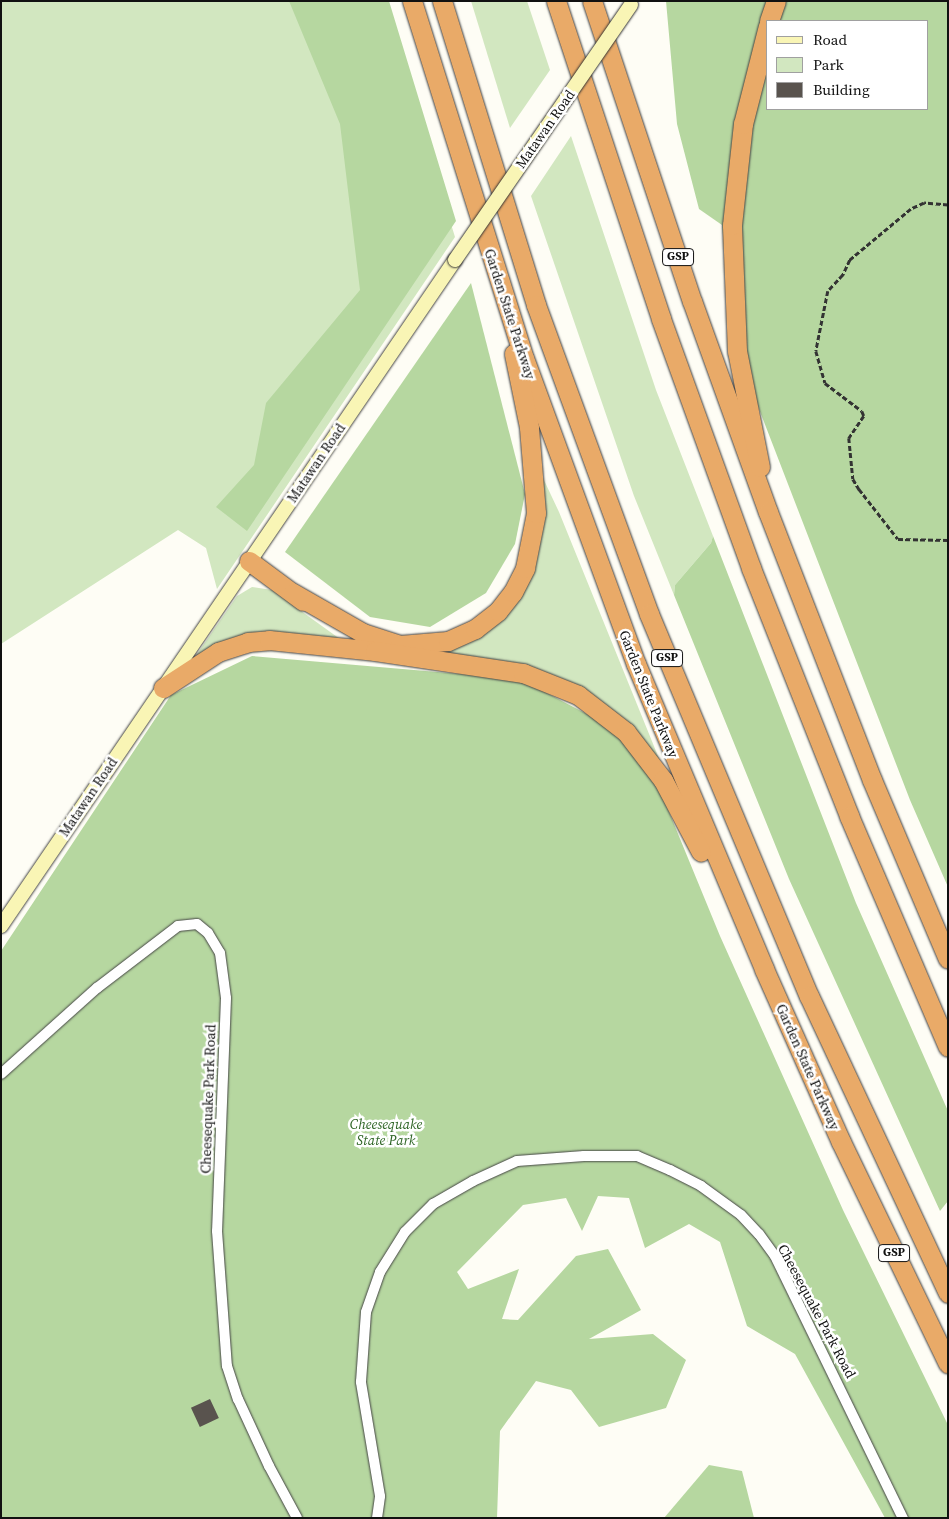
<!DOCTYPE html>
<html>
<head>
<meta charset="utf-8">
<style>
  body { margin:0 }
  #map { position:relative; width:949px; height:1519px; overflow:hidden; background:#fefdf5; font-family:"Source Serif 4",serif }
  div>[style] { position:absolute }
  .green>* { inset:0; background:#d2e7c0 }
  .forest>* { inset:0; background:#b6d7a0 }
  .building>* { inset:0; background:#59534e; transform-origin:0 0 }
  .path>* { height:2.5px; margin-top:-1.25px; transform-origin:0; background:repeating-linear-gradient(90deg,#333 0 5px,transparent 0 7.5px) }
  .roads { filter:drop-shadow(0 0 1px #444) drop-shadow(0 0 1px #444) }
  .street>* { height:10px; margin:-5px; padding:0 5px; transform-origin:5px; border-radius:5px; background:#fff }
  .secondary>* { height:14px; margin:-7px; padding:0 7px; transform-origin:7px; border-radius:7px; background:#f9f5b5 }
  .highway>* { height:19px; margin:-9.5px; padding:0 9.5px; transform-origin:9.5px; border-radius:9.5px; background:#e9aa68 }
  .bridges { filter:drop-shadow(0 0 1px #333) drop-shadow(0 0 1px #333) }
  .secondary-bridge>* { height:14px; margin:-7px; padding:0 7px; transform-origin:7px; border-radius:7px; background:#f9f5b5 }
  span { translate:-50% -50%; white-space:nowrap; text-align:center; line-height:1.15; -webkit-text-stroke:5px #fff; paint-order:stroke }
  .shield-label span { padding:1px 4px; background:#fff; border:1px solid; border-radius:4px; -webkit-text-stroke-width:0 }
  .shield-label { font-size:12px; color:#111; font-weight:700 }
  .street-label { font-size:14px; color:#111 }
  .park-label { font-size:14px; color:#2e6525; font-style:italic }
  .frame { position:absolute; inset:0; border:2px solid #111; pointer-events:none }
  .legend { position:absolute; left:766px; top:20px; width:162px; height:90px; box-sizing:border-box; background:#fff; border:1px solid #a0a0a0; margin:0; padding:6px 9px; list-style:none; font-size:15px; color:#111 }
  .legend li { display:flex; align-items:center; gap:10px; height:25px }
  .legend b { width:25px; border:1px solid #a0a0a0 }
</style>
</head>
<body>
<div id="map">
  <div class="green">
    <i style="clip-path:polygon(1px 1px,382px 1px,455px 237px,217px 589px,206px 548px,178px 530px,1px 644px)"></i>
    <i style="clip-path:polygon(471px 1px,527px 1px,550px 70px,510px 128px)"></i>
    <i style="clip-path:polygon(571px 136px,656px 390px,713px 536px,711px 543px,675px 585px,674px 595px,634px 496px,531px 196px)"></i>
    <i style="clip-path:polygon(543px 478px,559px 512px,660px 761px,595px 699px,425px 650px,504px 611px,542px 504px)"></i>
    <i style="clip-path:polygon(252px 587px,272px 590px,340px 639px,195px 657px,237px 596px)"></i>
  </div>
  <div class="forest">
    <i style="clip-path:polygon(289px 1px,389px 1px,456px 221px,247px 531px,216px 507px,254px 465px,266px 403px,360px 290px,340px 124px)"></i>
    <i style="clip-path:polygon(evenodd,666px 1px,948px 1px,948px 887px,910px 800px,759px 409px,731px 326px,722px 225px,699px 209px,677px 124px,666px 1px,768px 21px,928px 21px,928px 109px,768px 109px,768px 21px)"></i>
    <i style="clip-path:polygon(471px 283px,525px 494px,515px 544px,486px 593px,430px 627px,370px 617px,285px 552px)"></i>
    <i style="clip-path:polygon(713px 536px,856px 903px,948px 1111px,948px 1201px,940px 1211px,789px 879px,674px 595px,675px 585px,711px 543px)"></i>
    <i style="clip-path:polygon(252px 656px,520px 679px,623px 733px,653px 773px,720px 936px,843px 1210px,948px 1425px,948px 1518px,885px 1518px,795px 1354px,747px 1326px,720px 1242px,689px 1224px,645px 1248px,629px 1198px,598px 1196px,582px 1231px,566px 1198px,523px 1205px,457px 1272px,468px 1289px,519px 1269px,502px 1319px,518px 1320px,576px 1256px,608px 1249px,641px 1310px,589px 1339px,653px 1334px,686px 1360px,666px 1408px,599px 1427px,571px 1390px,536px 1381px,500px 1431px,497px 1518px,1px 1518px,1px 951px,171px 695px)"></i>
    <i style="clip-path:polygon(709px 1465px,742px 1471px,754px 1518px,664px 1518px)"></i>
  </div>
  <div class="building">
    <i style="left:210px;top:1399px;width:21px;height:21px;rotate:65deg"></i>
  </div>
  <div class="path">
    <i style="left:948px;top:205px;width:24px;rotate:-175deg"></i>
    <i style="left:924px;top:203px;width:14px;rotate:155deg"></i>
    <i style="left:911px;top:209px;width:80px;rotate:140.1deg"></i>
    <i style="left:850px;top:260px;width:17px;rotate:115deg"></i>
    <i style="left:843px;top:275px;width:22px;rotate:133deg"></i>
    <i style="left:828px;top:291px;width:61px;rotate:101.3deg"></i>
    <i style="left:816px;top:351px;width:33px;rotate:74deg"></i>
    <i style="left:825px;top:383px;width:46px;rotate:37.1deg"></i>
    <i style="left:862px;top:411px;width:5px;rotate:68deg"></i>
    <i style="left:864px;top:416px;width:27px;rotate:124deg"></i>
    <i style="left:849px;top:438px;width:41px;rotate:84.4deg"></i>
    <i style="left:853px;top:479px;width:12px;rotate:59deg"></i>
    <i style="left:859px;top:489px;width:63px;rotate:52deg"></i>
    <i style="left:898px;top:539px;width:50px;rotate:1.1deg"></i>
  </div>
  <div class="roads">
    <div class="street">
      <i style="left:1px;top:1074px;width:129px;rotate:-41.9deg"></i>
      <i style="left:97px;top:988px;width:102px;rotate:-37.4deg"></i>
      <i style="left:178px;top:926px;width:19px;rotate:-6deg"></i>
      <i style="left:197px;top:924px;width:14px;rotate:39deg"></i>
      <i style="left:208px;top:933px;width:23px;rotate:59deg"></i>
      <i style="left:220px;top:953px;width:45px;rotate:82.4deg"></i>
      <i style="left:226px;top:998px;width:233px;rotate:92.2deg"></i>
      <i style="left:217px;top:1231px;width:135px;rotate:85.8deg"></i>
      <i style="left:227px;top:1366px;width:35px;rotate:72deg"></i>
      <i style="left:238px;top:1399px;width:74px;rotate:65.2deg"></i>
      <i style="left:269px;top:1466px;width:59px;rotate:61.7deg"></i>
      <i style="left:377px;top:1518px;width:22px;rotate:-82deg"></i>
      <i style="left:380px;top:1496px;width:116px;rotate:-99.5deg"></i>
      <i style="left:361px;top:1382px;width:70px;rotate:-85.9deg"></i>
      <i style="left:366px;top:1312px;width:42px;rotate:-70.7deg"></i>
      <i style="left:380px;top:1272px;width:47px;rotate:-58deg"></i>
      <i style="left:405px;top:1232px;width:40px;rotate:-45deg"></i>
      <i style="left:433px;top:1204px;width:46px;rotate:-29.9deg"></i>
      <i style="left:473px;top:1181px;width:48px;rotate:-24.4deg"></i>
      <i style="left:517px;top:1161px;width:67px;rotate:-4.3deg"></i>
      <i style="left:584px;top:1156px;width:53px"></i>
      <i style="left:637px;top:1156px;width:36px;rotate:23deg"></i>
      <i style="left:670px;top:1170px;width:35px;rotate:27deg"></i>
      <i style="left:701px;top:1186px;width:49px;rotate:35.9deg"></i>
      <i style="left:741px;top:1215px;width:26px;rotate:47deg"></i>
      <i style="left:759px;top:1234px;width:27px;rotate:54deg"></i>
      <i style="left:775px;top:1256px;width:292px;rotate:64deg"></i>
    </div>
    <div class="secondary">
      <i style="left:1px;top:926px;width:806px;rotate:-55.72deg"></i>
    </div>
    <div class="highway">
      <i style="left:412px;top:1px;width:374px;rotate:72.6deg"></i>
      <i style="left:524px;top:358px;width:326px;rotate:69.9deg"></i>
      <i style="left:636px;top:664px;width:331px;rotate:67.2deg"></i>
      <i style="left:764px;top:969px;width:189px;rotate:66deg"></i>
      <i style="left:841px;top:1142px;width:246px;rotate:64.2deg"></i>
      <i style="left:442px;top:1px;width:318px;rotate:72.8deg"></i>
      <i style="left:536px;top:305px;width:329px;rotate:69.9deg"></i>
      <i style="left:649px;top:614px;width:414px;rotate:67.3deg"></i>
      <i style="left:809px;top:996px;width:328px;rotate:64.9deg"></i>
      <i style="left:556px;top:1px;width:335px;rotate:71.7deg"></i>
      <i style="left:661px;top:319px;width:265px;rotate:70.1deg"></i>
      <i style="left:751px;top:568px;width:267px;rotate:68.4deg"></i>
      <i style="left:849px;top:816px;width:251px;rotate:66.8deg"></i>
      <i style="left:592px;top:1px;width:316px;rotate:71.6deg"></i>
      <i style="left:692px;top:301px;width:224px;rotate:70.2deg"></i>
      <i style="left:768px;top:512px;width:287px;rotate:68.8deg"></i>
      <i style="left:872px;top:780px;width:194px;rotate:67deg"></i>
      <i style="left:769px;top:21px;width:21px;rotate:-71deg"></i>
      <i style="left:760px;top:467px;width:118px;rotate:-101.2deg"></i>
      <i style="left:737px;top:351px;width:126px;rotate:-92.3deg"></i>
      <i style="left:732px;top:225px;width:102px;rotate:-83.8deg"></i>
      <i style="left:743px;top:124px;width:101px;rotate:-75.7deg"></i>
      <i style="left:249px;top:561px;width:67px;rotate:36.5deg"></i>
      <i style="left:293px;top:593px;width:81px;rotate:29.7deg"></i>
      <i style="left:363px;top:633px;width:39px;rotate:18deg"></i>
      <i style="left:400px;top:645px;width:48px;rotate:-4.8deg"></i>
      <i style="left:448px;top:641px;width:30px;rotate:-24deg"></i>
      <i style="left:475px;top:629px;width:29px;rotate:-38deg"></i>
      <i style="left:498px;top:611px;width:24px;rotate:-52deg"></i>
      <i style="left:513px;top:592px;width:27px;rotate:-63deg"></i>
      <i style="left:525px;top:568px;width:56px;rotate:-78.7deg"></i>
      <i style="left:536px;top:513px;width:86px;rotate:-94.7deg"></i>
      <i style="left:529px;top:427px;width:75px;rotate:-101.6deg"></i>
      <i style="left:163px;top:688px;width:66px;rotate:-33.2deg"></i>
      <i style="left:218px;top:652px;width:32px;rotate:-18deg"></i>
      <i style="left:248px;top:642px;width:21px;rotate:-5deg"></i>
      <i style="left:269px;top:640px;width:107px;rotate:5.9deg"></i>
      <i style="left:375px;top:651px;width:150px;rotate:8.5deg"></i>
      <i style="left:523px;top:673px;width:59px;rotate:21.8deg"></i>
      <i style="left:578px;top:695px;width:61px;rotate:37.6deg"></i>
      <i style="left:626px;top:732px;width:61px;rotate:52.4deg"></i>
      <i style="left:663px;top:780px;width:81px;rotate:62.2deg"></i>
    </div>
  </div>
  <div class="bridges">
    <div class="secondary-bridge">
      <i style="left:455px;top:260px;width:310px;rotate:-55.4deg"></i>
    </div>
  </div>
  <div class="shield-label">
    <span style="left:678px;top:257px">GSP</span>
    <span style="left:667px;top:658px">GSP</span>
    <span style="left:894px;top:1253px">GSP</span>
  </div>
  <div class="street-label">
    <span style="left:545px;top:129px;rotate:-55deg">Matawan Road</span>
    <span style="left:510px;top:314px;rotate:72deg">Garden State Parkway</span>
    <span style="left:316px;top:463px;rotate:-56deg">Matawan Road</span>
    <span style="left:649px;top:694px;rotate:68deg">Garden State Parkway</span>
    <span style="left:88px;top:797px;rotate:-56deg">Matawan Road</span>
    <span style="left:808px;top:1067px;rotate:66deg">Garden State Parkway</span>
    <span style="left:208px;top:1099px;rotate:-88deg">Cheesequake Park Road</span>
    <span style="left:817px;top:1311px;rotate:62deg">Cheesequake Park Road</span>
  </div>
  <div class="park-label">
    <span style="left:386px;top:1132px">Cheesequake<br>State Park</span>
  </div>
  <div class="frame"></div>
  <ul class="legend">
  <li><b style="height:6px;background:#f9f5b5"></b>Road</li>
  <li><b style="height:14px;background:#d2e7c0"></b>Park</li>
  <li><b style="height:14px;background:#59534e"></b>Building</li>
  </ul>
</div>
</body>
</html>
